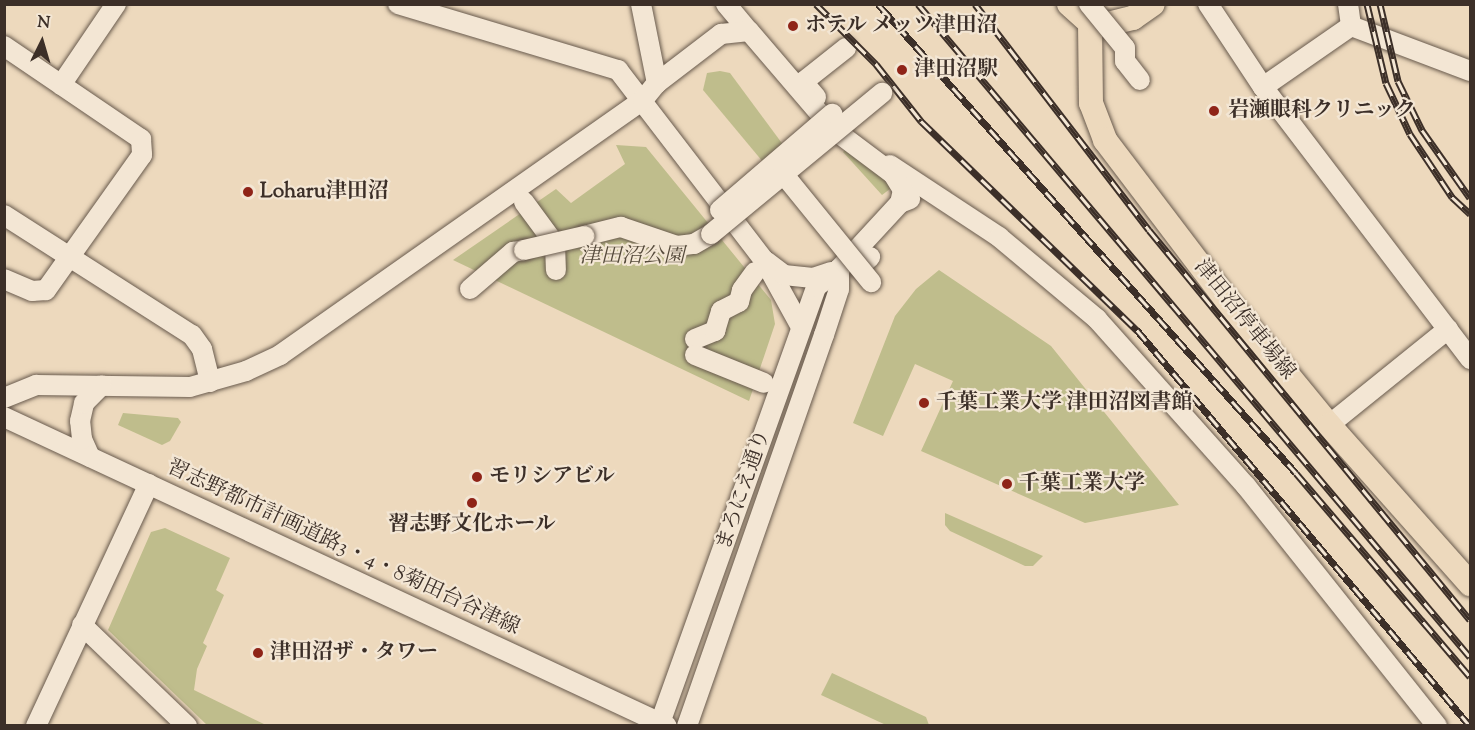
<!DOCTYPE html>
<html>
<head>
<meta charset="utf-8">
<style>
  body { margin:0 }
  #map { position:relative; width:1475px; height:730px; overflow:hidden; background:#edd9bd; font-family:"Sorts Mill Goudy","Noto Serif JP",serif }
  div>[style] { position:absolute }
  .green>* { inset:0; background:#bfbd8c }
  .roads { filter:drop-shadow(0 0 2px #685a4d) drop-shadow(0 0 2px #685a4d) }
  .minor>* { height:20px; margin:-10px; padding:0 10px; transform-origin:10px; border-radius:10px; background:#f3e6d4 }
  .major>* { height:24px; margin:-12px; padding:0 12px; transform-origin:12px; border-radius:12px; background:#edd9bd }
  .rail>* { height:7px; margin-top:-3.5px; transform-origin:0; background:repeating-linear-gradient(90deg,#f3e6d4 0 14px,#3c2f28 0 28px); box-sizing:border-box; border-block:2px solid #3c2f28 }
  .bridges { filter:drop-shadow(0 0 2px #685a4d) drop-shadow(0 0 2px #685a4d) }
  .minor-bridge>* { height:20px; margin:-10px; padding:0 10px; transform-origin:10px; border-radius:10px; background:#f3e6d4 }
  .dots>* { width:16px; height:16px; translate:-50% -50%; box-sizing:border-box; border:3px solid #f3e6d4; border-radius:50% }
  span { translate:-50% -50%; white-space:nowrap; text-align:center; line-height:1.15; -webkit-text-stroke:4.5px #f3e6d4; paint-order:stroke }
  .poi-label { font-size:21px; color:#3c2f28; font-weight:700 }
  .left { translate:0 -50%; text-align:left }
  .park-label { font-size:21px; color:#564b3c; font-style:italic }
  .street-label { font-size:21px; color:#3c2f28 }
  .frame { position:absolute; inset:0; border:6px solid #3c2f28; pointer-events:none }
  .north { position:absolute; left:12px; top:12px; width:60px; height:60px; -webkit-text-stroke:4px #f3e6d4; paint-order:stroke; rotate:5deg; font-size:16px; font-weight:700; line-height:24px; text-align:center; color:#3c2f28 }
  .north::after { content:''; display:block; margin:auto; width:21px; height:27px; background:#3c2f28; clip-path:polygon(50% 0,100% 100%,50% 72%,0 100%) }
</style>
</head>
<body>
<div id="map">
  <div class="green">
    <i style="clip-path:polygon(720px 71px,730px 73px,784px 146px,763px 162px,703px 90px,707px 73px)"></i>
    <i style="clip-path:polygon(616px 145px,646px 147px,771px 300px,775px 324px,749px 401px,453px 260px,556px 189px,571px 203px,625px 164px)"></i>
    <i style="clip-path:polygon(847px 148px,890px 179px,890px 189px,882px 195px,843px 152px)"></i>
    <i style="clip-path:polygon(939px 270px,1051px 346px,1179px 505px,1085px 523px,921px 451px,953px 381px,915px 364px,883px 436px,853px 423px,895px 316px,916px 289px)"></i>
    <i style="clip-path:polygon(123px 413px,178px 418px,181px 422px,170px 441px,162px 445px,118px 425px)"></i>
    <i style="clip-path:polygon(945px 513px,1043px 556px,1033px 566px,1025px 566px,950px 531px,945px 525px)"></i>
    <i style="clip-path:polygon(165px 528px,230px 558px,216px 590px,224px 595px,203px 643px,207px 646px,197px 669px,194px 690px,266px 725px,207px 725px,108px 630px,151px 532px)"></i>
    <i style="clip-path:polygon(832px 673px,926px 717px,929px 725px,886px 725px,821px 695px)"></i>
  </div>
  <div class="roads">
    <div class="minor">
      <i style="left:398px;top:4px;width:230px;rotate:16.7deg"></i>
      <i style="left:618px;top:70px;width:240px;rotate:52.5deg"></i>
      <i style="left:764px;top:260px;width:77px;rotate:61.1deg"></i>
      <i style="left:641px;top:4px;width:81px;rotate:78.6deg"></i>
      <i style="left:726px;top:4px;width:35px;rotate:50deg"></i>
      <i style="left:1208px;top:4px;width:100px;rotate:56.5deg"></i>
      <i style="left:1263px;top:87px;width:342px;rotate:52.7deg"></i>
      <i style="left:1348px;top:4px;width:22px;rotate:82deg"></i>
      <i style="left:4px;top:46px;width:166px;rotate:34.2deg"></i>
      <i style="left:141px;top:139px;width:16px;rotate:86deg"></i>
      <i style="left:142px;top:155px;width:166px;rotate:125.4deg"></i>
      <i style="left:46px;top:290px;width:14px;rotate:176deg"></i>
      <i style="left:32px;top:291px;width:30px;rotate:-157deg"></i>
      <i style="left:61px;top:85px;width:98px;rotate:-55.8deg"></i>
      <i style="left:1263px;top:87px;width:107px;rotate:-34.7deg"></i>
      <i style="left:1351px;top:26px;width:127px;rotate:20.7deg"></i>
      <i style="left:816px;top:97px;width:20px;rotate:-131deg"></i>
      <i style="left:803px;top:82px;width:55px;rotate:-38.3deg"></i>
      <i style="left:890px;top:165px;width:131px;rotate:33.4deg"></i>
      <i style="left:999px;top:237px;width:128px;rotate:39.9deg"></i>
      <i style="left:1097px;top:319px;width:224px;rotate:48.3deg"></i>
      <i style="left:1246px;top:486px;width:307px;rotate:51.5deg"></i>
      <i style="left:524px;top:202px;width:52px;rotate:53.6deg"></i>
      <i style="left:555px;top:244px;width:26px;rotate:88deg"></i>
      <i style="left:4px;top:215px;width:223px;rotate:32.6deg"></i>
      <i style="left:192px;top:335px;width:17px;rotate:54deg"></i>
      <i style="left:202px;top:349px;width:34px;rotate:76deg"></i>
      <i style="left:584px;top:236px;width:38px;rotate:-14deg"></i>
      <i style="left:621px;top:227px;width:59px;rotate:18.7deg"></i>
      <i style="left:677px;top:246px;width:17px;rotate:-7deg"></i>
      <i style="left:694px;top:244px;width:20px;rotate:-30deg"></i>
      <i style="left:767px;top:262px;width:21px;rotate:37deg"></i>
      <i style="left:784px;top:275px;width:29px;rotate:6deg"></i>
      <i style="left:813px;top:278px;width:19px;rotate:-18deg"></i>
      <i style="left:859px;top:267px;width:15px;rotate:-42deg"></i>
      <i style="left:470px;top:289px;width:57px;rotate:-40.7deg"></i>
      <i style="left:513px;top:252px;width:11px;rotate:-10deg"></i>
      <i style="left:695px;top:339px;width:22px;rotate:-22deg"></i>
      <i style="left:715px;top:331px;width:21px;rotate:-73deg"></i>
      <i style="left:721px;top:311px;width:20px;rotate:-27deg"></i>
      <i style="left:739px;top:302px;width:12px;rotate:-76deg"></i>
      <i style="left:742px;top:290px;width:22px;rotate:-54deg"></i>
      <i style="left:695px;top:355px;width:74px;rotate:22.1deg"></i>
      <i style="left:4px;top:398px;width:35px;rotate:-22deg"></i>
      <i style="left:36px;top:385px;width:154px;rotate:0.7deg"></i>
      <i style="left:190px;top:387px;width:58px;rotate:-15.9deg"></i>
      <i style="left:246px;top:371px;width:38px;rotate:-25deg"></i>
      <i style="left:280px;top:355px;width:444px;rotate:-35.1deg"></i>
      <i style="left:643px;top:100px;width:22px;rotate:-51deg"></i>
      <i style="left:657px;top:83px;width:81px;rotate:-37.4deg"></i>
      <i style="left:721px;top:34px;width:28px;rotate:-6deg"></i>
      <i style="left:749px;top:31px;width:129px;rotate:49.4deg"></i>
      <i style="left:833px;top:129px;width:75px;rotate:36.9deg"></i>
      <i style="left:893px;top:174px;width:19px;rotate:58deg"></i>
      <i style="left:903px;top:190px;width:13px;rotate:103deg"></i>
      <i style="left:4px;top:417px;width:731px;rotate:24.99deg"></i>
      <i style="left:1329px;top:425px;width:153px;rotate:-38.9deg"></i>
      <i style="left:90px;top:457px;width:20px;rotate:-114deg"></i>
      <i style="left:82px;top:439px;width:18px;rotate:-96deg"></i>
      <i style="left:80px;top:421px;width:18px;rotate:-77deg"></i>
      <i style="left:84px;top:403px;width:25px;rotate:-45deg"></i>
      <i style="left:82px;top:625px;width:146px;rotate:43.9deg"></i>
      <i style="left:36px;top:726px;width:267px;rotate:-65deg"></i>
      <i style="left:659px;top:726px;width:466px;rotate:-70.3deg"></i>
      <i style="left:816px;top:287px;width:29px;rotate:-38deg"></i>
      <i style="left:839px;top:269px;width:90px;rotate:-47.3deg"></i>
      <i style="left:900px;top:203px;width:11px;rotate:-22deg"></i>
      <i style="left:687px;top:726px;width:414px;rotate:-70.7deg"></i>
      <i style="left:824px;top:335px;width:48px;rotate:-71.9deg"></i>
      <i style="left:839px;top:289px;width:20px;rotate:-90deg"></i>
    </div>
    <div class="major">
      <i style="left:1069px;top:4px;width:28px;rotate:42deg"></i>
      <i style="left:1090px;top:23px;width:14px;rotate:8deg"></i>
      <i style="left:1104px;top:25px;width:30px;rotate:-14deg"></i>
      <i style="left:1133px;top:18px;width:24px;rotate:-35deg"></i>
      <i style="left:1090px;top:23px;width:80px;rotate:89.3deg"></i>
      <i style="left:1091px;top:103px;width:40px;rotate:69deg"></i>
      <i style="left:1105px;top:140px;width:202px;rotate:52.8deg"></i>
      <i style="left:1227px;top:301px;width:161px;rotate:50.6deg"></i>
      <i style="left:1329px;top:425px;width:213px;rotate:48.4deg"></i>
    </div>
  </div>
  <div class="rail">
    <i style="left:816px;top:4px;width:85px;rotate:45deg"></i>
    <i style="left:876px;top:64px;width:73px;rotate:51.7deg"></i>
    <i style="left:921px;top:121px;width:301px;rotate:44.1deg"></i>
    <i style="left:1137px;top:330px;width:517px;rotate:49.94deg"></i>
    <i style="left:878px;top:4px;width:628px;rotate:48.29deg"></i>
    <i style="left:1296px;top:473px;width:268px;rotate:49.5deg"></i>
    <i style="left:918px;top:4px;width:855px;rotate:49.79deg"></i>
    <i style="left:975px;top:4px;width:285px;rotate:52.4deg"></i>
    <i style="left:1149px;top:230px;width:505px;rotate:50.54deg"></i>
    <i style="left:1367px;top:4px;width:81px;rotate:76.5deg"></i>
    <i style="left:1386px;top:83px;width:56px;rotate:64.8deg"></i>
    <i style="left:1410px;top:134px;width:76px;rotate:56.3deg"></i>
    <i style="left:1452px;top:197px;width:25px;rotate:43deg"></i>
    <i style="left:1380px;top:4px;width:79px;rotate:76.8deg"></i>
    <i style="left:1398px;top:81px;width:55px;rotate:63.9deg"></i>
    <i style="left:1422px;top:130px;width:83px;rotate:54.8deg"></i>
  </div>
  <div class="bridges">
    <div class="minor-bridge">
      <i style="left:1089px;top:4px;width:57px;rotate:50.7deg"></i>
      <i style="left:1125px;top:48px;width:13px;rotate:90deg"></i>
      <i style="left:1125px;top:61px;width:24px;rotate:52deg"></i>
      <i style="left:776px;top:165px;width:151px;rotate:50.9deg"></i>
      <i style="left:720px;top:210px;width:148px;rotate:-40.6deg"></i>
      <i style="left:711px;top:234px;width:222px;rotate:-39.5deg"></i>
      <i style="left:524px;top:250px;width:62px;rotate:-13.1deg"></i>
    </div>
  </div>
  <div class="dots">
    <i style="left:793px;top:26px;background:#8f2418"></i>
    <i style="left:902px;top:70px;background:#8f2418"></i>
    <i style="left:1214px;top:111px;background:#8f2418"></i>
    <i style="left:248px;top:192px;background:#8f2418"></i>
    <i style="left:924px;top:403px;background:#8f2418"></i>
    <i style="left:477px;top:477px;background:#8f2418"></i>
    <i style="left:1007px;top:484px;background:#8f2418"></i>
    <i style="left:472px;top:503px;background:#8f2418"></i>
    <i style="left:258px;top:653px;background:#8f2418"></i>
  </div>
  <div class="poi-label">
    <span class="left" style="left:805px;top:26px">ホテル メッツ津田沼</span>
    <span class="left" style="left:914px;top:70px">津田沼駅</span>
    <span class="left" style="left:1228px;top:111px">岩瀬眼科クリニック</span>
    <span class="left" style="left:260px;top:192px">Loharu津田沼</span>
    <span class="left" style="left:936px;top:403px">千葉工業大学 津田沼図書館</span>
    <span class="left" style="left:489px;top:477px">モリシアビル</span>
    <span class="left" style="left:1019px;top:484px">千葉工業大学</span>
    <span style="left:472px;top:525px">習志野文化ホール</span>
    <span class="left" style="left:270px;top:653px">津田沼ザ・タワー</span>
  </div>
  <div class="park-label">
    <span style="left:632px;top:257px">津田沼公園</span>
  </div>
  <div class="street-label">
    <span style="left:1244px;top:320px;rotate:51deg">津田沼停車場線</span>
    <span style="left:744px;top:490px;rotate:-71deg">まろにえ通り</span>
    <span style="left:343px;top:548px;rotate:25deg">習志野都市計画道路3・4・8菊田台谷津線</span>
  </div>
  <div class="frame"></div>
  <div class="north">N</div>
</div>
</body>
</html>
